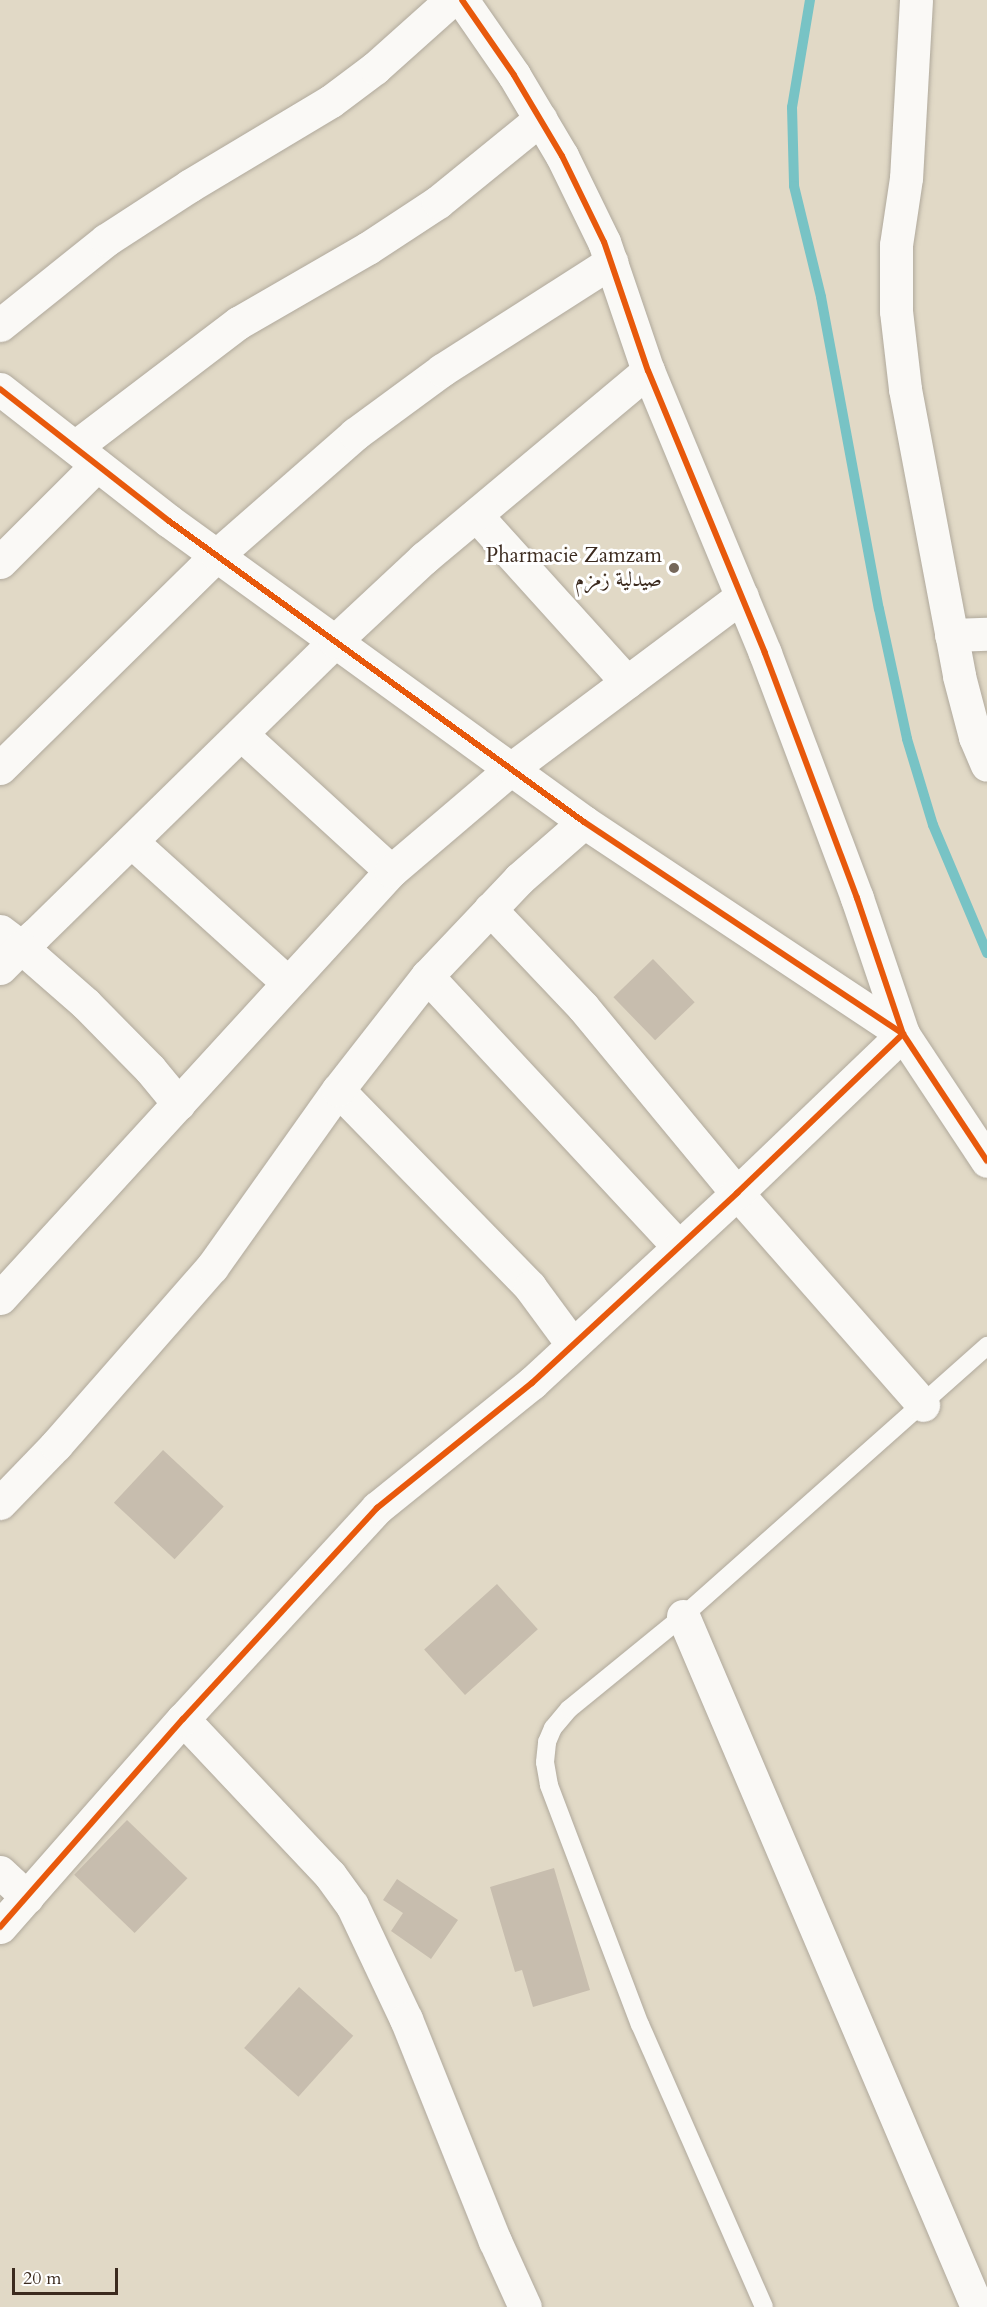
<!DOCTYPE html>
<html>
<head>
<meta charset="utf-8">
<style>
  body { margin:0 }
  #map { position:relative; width:987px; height:2307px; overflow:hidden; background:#e1d9c6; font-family:Cardo,Amiri,serif }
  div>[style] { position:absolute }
  .stream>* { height:10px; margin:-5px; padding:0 5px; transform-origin:5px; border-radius:5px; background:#78c3c5 }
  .building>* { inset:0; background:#c7bdae; transform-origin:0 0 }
  .roads { filter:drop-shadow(0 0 2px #b0a99c) drop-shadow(0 0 2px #b0a99c) }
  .service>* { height:18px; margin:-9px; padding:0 9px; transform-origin:9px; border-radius:9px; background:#faf9f6 }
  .minor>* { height:33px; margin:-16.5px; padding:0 16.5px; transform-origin:16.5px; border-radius:16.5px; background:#faf9f6 }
  .cycleway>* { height:6px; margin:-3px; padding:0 3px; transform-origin:3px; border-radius:3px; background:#e8590c }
  .dots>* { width:16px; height:16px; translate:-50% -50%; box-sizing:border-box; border:3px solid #fff; border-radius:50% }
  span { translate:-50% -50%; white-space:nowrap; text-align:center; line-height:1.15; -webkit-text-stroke:6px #fff; paint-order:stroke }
  .poi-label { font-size:21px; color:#3b2a1e }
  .right { translate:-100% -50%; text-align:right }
  .scale { position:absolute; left:12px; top:2268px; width:106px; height:27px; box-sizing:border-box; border:3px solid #3b2a1e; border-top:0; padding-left:8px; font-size:18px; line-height:21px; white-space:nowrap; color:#3b2a1e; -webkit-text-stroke:4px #fff; paint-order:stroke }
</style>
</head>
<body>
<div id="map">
  <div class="stream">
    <i style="left:810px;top:0;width:109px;rotate:99.5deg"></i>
    <i style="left:792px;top:107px;width:79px;rotate:88.5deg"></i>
    <i style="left:794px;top:186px;width:114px;rotate:76.3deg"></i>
    <i style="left:821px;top:297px;width:317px;rotate:79.5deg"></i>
    <i style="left:879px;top:609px;width:133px;rotate:77.8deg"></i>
    <i style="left:907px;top:739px;width:90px;rotate:73.2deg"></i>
    <i style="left:933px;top:825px;width:139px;rotate:67.1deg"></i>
  </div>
  <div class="building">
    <i style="left:653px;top:959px;width:60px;height:55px;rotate:46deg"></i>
    <i style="left:163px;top:1450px;width:83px;height:72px;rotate:43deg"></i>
    <i style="left:497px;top:1584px;width:61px;height:98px;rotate:48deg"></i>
    <i style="left:127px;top:1820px;width:84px;height:76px;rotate:44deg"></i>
    <i style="clip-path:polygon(554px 1868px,590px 1990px,533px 2007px,522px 1970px,515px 1972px,490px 1887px)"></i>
    <i style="clip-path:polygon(397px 1879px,458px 1920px,431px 1959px,391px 1931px,403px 1913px,383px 1900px)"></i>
    <i style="left:299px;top:1987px;width:73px;height:82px;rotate:42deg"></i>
  </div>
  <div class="roads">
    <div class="service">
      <i style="left:764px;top:2307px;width:308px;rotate:-113.7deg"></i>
      <i style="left:640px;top:2025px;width:257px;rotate:-110.8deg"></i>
      <i style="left:549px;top:1785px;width:23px;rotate:-100deg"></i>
      <i style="left:545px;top:1762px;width:20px;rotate:-84deg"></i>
      <i style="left:547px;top:1742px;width:15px;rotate:-67deg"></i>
      <i style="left:553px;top:1728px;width:25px;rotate:-50deg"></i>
      <i style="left:569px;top:1709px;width:147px;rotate:-39.2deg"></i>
      <i style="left:683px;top:1616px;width:407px;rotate:-41.6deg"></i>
    </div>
    <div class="minor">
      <i style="left:916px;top:0;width:178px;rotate:93.2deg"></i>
      <i style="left:906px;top:178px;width:68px;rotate:98.5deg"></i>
      <i style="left:896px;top:245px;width:66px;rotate:90deg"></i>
      <i style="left:896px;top:311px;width:79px;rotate:83.4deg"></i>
      <i style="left:905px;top:389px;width:292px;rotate:79.3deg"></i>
      <i style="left:959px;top:676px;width:63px;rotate:75.3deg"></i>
      <i style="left:975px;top:737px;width:30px;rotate:67deg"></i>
      <i style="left:0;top:325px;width:136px;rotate:-38.7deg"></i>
      <i style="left:106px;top:240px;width:99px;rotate:-33deg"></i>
      <i style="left:189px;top:186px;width:165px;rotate:-30.9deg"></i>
      <i style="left:331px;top:101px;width:55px;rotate:-36.9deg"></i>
      <i style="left:375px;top:68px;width:102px;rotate:-41.8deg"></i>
      <i style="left:0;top:389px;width:214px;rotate:38deg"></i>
      <i style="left:169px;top:521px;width:513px;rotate:35.95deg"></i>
      <i style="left:584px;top:822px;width:383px;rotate:33.6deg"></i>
      <i style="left:903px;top:1034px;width:152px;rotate:56.5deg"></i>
      <i style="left:75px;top:447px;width:205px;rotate:-37.3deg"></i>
      <i style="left:238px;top:323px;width:150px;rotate:-30deg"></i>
      <i style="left:368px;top:248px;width:84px;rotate:-33.3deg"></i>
      <i style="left:438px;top:202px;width:132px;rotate:-39.1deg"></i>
      <i style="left:476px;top:515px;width:225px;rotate:47.9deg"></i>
      <i style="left:0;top:562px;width:137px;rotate:-45deg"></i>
      <i style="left:951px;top:635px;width:36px;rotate:-2deg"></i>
      <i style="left:241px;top:734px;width:203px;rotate:42.4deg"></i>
      <i style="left:0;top:768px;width:304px;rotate:-44.5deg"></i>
      <i style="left:217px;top:555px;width:184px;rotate:-41.2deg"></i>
      <i style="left:355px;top:434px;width:108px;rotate:-36.3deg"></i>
      <i style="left:442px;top:370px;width:201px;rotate:-32.6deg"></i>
      <i style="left:132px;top:842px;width:210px;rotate:42.1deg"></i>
      <i style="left:490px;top:909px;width:135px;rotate:46.5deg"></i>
      <i style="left:583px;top:1007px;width:241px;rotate:50.4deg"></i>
      <i style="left:737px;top:1193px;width:282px;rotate:48.7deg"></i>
      <i style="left:0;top:931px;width:26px;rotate:37deg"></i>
      <i style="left:21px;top:947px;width:18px;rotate:-41deg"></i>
      <i style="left:35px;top:935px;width:420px;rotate:-44.4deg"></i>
      <i style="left:335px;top:641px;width:122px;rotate:-43deg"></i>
      <i style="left:424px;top:558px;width:292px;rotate:-39.9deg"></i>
      <i style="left:0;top:968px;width:30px;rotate:-45deg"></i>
      <i style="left:21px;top:947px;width:86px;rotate:41.2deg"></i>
      <i style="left:86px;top:1004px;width:91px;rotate:45.4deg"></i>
      <i style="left:150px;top:1069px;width:45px;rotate:50.4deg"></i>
      <i style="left:427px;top:976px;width:369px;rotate:47.1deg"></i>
      <i style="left:338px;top:1090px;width:275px;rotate:45.7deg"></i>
      <i style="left:530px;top:1287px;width:71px;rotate:53.6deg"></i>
      <i style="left:0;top:1298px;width:579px;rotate:-47.52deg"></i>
      <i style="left:391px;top:871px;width:159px;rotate:-40.4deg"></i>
      <i style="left:512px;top:768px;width:287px;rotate:-36.8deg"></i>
      <i style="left:0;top:1503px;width:81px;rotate:-46deg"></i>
      <i style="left:56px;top:1445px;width:237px;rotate:-48.8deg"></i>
      <i style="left:212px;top:1267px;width:217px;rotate:-54.6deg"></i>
      <i style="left:338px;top:1090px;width:145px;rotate:-52deg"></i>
      <i style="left:427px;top:976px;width:134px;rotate:-46.5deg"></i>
      <i style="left:519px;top:879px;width:86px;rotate:-41.2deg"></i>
      <i style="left:683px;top:1616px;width:751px;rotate:66.95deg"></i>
      <i style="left:183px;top:1719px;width:214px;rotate:46.7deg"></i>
      <i style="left:330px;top:1875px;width:37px;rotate:54deg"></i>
      <i style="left:352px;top:1905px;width:126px;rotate:64.7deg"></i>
      <i style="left:406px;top:2019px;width:239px;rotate:68.2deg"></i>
      <i style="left:495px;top:2241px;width:72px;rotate:65.6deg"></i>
      <i style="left:0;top:1872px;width:37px;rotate:43deg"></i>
      <i style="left:0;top:1927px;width:277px;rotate:-48.7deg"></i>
      <i style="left:183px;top:1719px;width:287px;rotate:-47.4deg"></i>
      <i style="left:377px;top:1508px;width:199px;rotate:-38.9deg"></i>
      <i style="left:532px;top:1383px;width:280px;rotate:-42.8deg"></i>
      <i style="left:737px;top:1193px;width:230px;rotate:-43.8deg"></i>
      <i style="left:903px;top:1034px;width:144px;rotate:-108.7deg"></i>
      <i style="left:857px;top:898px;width:262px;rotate:-110.6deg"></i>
      <i style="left:765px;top:653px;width:305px;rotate:-112.5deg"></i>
      <i style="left:648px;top:371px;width:136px;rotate:-108.8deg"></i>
      <i style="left:604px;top:242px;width:96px;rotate:-116deg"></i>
      <i style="left:562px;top:156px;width:94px;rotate:-120.7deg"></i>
      <i style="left:514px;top:75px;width:91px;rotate:-124.7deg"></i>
    </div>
  </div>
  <div class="cycleway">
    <i style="left:0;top:389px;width:214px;rotate:38deg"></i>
    <i style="left:169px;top:521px;width:513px;rotate:35.95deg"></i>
    <i style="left:584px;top:822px;width:383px;rotate:33.6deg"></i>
    <i style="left:903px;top:1034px;width:152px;rotate:56.5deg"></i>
    <i style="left:0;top:1927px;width:277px;rotate:-48.7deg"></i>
    <i style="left:183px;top:1719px;width:287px;rotate:-47.4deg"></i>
    <i style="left:377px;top:1508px;width:199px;rotate:-38.9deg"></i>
    <i style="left:532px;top:1383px;width:280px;rotate:-42.8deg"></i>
    <i style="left:737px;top:1193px;width:230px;rotate:-43.8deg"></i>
    <i style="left:903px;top:1034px;width:144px;rotate:-108.7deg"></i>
    <i style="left:857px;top:898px;width:262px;rotate:-110.6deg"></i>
    <i style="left:765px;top:653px;width:305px;rotate:-112.5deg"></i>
    <i style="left:648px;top:371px;width:136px;rotate:-108.8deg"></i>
    <i style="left:604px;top:242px;width:96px;rotate:-116deg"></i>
    <i style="left:562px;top:156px;width:94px;rotate:-120.7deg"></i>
    <i style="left:514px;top:75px;width:91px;rotate:-124.7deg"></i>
  </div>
  <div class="dots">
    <i style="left:674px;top:568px;background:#756759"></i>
  </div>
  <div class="poi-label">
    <span class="right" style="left:662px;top:568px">Pharmacie Zamzam<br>صيدلية زمزم</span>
  </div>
  <div class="scale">20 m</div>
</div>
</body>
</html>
